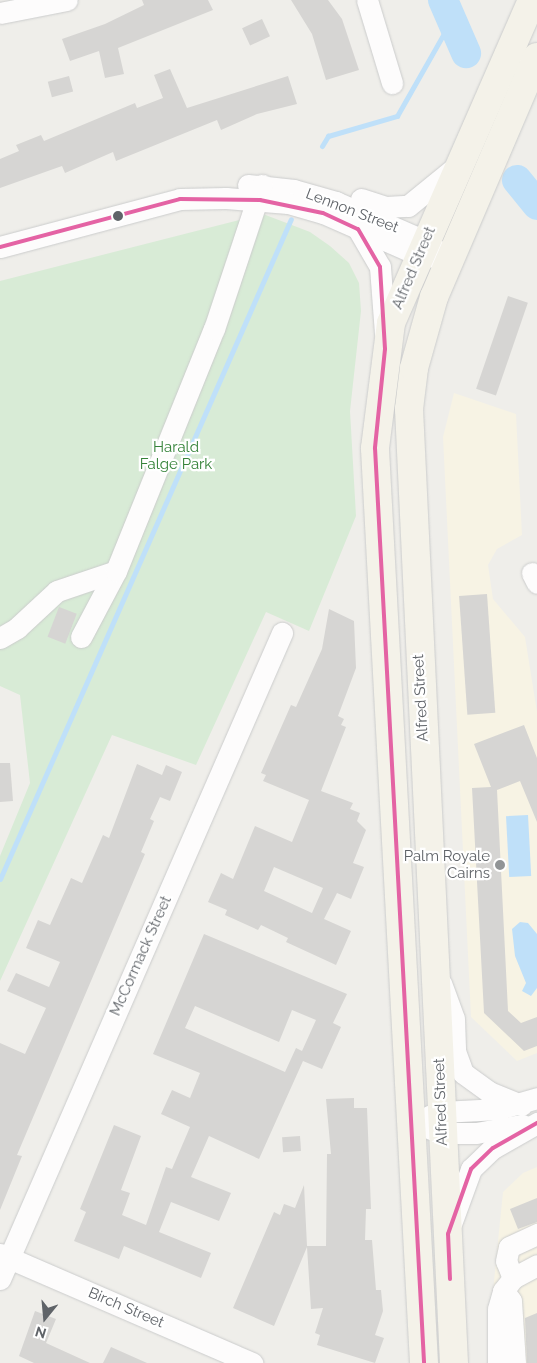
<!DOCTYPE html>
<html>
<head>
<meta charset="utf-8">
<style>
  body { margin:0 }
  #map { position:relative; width:537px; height:1363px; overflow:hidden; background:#efeeea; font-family:Raleway,sans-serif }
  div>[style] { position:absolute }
  .commercial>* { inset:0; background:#f7f3e4 }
  .green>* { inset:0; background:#d8ebd6 }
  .water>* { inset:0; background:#bfe0f9; transform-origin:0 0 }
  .stream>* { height:5px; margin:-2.5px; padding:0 2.5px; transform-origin:2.5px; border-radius:2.5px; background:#bfe0f9 }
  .river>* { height:30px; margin:-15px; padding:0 15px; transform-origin:15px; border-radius:15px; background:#bfe0f9 }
  .building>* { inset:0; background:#d6d5d3; transform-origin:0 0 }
  .roads { filter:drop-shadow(0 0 1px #cbcccc) drop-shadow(0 0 1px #cbcccc) }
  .minor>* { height:21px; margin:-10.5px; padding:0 10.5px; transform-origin:10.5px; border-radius:10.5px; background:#fdfcfc }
  .major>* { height:28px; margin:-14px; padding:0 14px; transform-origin:14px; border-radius:14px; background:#f4f2e9 }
  .bus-1>* { height:4px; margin:-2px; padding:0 2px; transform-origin:2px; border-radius:2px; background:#e463a4 }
  .dots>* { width:14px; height:14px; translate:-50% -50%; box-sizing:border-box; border:2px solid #fff; border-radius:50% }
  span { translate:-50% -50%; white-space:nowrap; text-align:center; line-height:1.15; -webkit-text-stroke:4.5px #fff; paint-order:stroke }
  .street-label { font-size:15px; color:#5f6368 }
  .park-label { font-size:15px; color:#348238 }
  .poi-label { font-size:15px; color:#5f6368 }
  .right { translate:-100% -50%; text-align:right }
  .north { position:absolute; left:20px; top:1293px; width:50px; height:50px; -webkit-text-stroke:4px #fff; paint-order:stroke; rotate:197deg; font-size:14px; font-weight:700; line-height:20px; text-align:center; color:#5f6368 }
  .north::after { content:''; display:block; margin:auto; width:18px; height:22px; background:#5f6368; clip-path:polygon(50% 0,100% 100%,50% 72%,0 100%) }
</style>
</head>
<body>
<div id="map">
  <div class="commercial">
    <i style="clip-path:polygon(454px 393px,516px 414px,522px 535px,497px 549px,488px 565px,493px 599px,525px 637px,537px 712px,537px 1053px,517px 1061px,471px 1017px,443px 437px)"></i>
    <i style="clip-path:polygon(537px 1167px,537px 1363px,491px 1363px,490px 1321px,503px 1192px,523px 1173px)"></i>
  </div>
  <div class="green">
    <i style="clip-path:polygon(263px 214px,310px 232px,330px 246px,349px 263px,359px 283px,361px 311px,350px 411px,356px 516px,309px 631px,266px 612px,196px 765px,112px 735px,0 981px,0 856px,30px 783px,20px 695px,0 686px,0 281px)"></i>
  </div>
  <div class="water">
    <i style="left:528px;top:815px;width:61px;height:22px;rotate:87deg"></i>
    <i style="clip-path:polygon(520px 922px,528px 923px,537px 934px,537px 988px,531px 996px,522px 991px,526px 983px,515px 956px,512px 929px)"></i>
  </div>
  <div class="stream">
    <i style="left:322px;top:146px;width:12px;rotate:-59deg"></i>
    <i style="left:328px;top:136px;width:72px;rotate:-16.2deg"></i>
    <i style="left:397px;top:116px;width:112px;rotate:-60.4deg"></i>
    <i style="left:0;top:879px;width:721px;rotate:-66.21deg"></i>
  </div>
  <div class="river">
    <i style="left:443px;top:0;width:58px;rotate:66.5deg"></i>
    <i style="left:517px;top:180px;width:32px;rotate:51deg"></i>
  </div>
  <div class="building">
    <i style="clip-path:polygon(142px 0,208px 0,213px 10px,118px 48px,124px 74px,105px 78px,99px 51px,70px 61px,62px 39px,105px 24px,144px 5px)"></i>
    <i style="clip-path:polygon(291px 0,328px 0,342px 19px,359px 70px,326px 80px,312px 34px)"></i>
    <i style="left:262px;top:19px;width:19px;height:22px;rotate:65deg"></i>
    <i style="clip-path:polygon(170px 69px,187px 108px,288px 76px,297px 104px,257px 114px,221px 130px,217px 120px,116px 161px,113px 152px,65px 173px,62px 166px,0 188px,0 159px,19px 151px,16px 145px,41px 135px,44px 141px,135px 103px,137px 108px,163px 98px,154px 75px)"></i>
    <i style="left:69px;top:76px;width:16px;height:22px;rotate:75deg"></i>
    <i style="left:508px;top:296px;width:21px;height:98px;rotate:19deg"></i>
    <i style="left:487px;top:594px;width:119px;height:28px;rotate:86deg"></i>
    <i style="left:59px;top:607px;width:19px;height:32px;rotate:21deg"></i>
    <i style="clip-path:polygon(evenodd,329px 609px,354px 621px,356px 668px,338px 716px,344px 719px,341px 725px,346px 727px,321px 791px,353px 803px,350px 809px,360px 813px,357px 821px,366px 830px,353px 863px,364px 867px,351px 899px,337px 893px,324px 919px,351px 931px,336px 965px,286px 942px,288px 938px,261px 925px,258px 930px,225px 915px,227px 910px,208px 902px,221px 873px,233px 879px,255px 826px,292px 842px,309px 800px,263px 781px,266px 775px,261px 773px,291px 705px,296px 707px,322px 649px,329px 609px,274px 867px,323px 888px,312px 913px,264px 891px,274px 867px)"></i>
    <i style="clip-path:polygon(524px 725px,537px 758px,537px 822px,520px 781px,497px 790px,508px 1011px,521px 1023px,537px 1017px,537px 1046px,524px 1051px,484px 1013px,472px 788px,491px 787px,474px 744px)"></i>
    <i style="clip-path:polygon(0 763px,10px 763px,13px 801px,0 802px)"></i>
    <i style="clip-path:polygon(137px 764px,162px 775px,166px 765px,182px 772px,170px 801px,160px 797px,150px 819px,154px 821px,141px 852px,145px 854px,17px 1155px,22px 1156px,0 1210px,0 1043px,25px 1054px,46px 1008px,7px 991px,16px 973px,49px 987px,60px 962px,26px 948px,38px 920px,50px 925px,71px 878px,82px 883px,103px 835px,109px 838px)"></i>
    <i style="clip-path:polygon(evenodd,204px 934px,347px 994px,333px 1023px,341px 1027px,322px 1069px,303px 1061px,259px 1159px,209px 1136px,191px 1177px,231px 1193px,219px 1221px,171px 1202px,159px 1232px,211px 1253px,201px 1278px,124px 1246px,119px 1259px,74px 1241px,86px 1212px,80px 1209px,114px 1125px,141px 1136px,121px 1190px,130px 1193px,122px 1215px,146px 1225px,166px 1167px,172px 1169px,190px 1127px,161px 1114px,172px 1090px,190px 1098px,200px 1073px,153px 1054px,204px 934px,195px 1006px,279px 1042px,292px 1010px,316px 1020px,302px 1051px,296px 1048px,285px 1072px,185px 1028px,195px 1006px)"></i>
    <i style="clip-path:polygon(354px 1098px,354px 1108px,367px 1108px,371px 1209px,366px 1209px,365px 1240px,372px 1240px,376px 1290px,381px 1290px,383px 1311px,375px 1335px,384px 1338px,375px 1363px,317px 1345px,320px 1335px,315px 1333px,323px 1308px,311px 1309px,307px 1247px,274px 1326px,233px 1308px,274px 1212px,280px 1215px,284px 1204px,295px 1208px,304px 1185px,307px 1246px,326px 1246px,327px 1154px,331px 1154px,326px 1099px)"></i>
    <i style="left:300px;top:1136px;width:15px;height:18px;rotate:86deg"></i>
    <i style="clip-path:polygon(537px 1198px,537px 1222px,518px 1229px,510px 1209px)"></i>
    <i style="clip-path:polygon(35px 1311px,56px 1319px,46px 1343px,90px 1363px,34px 1363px,19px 1356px)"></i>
    <i style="clip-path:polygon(537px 1313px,537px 1363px,527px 1363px,525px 1318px)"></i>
    <i style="clip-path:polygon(111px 1347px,147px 1363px,103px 1363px)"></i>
  </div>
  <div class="roads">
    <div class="minor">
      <i style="left:367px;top:0;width:87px;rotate:73.2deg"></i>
      <i style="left:0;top:13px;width:68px;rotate:-11deg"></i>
      <i style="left:248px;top:185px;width:46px;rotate:6.2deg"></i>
      <i style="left:294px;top:190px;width:44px;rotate:15.9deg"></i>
      <i style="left:336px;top:202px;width:97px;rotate:23.7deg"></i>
      <i style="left:425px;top:241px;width:16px;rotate:38deg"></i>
      <i style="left:361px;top:199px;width:26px;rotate:18deg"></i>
      <i style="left:386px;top:207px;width:22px;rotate:-3deg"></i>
      <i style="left:408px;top:206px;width:63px;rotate:-39.2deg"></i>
      <i style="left:358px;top:229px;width:44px;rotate:59.9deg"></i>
      <i style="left:380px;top:267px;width:67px;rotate:85.7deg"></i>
      <i style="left:0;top:247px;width:186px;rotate:-14.9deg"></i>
      <i style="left:180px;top:199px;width:46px;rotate:-1.2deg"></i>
      <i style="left:226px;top:198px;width:62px;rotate:4.6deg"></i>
      <i style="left:288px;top:203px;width:36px;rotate:16deg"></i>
      <i style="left:323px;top:213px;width:105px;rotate:23.6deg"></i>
      <i style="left:419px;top:255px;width:17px;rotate:7deg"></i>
      <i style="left:532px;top:573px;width:11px;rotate:63deg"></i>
      <i style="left:81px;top:637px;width:75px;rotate:-62.1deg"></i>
      <i style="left:0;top:638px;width:20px;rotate:-30deg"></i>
      <i style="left:17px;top:628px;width:54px;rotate:-42.8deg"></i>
      <i style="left:57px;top:591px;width:62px;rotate:-18.7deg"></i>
      <i style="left:116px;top:571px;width:261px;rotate:-68deg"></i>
      <i style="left:214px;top:329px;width:152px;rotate:-71.6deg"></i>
      <i style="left:441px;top:983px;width:38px;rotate:70deg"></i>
      <i style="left:454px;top:1019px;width:32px;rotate:88deg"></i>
      <i style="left:455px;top:1051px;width:23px;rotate:70deg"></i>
      <i style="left:463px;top:1073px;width:32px;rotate:36deg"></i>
      <i style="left:489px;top:1092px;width:35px;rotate:22deg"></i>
      <i style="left:429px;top:1116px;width:13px;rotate:-18deg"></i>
      <i style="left:441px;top:1112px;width:58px;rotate:-3deg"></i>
      <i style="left:499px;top:1109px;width:40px;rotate:-16deg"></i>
      <i style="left:413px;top:1122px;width:31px;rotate:21deg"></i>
      <i style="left:442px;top:1133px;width:34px"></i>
      <i style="left:476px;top:1133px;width:47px;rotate:-9.9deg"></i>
      <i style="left:451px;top:1224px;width:59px;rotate:-70deg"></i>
      <i style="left:471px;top:1169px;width:30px;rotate:-44deg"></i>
      <i style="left:493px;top:1148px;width:51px;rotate:-29.6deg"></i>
      <i style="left:0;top:1254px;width:275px;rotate:23.4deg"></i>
      <i style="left:513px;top:1278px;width:18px;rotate:-112deg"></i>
      <i style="left:506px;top:1261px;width:14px;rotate:-78deg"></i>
      <i style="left:509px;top:1247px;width:31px;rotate:-25deg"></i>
      <i style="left:0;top:1279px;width:705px;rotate:-66.42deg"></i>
      <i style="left:504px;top:1291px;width:12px;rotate:55deg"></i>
      <i style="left:511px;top:1301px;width:62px;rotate:86.3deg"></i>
      <i style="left:498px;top:1363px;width:54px;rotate:-90deg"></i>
      <i style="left:498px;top:1309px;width:19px;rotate:-74deg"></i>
      <i style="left:503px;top:1291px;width:16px;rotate:-52deg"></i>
      <i style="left:513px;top:1278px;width:27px;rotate:-28deg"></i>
    </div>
    <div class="major">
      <i style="left:424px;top:1363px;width:916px;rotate:-93.07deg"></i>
      <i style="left:375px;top:448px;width:126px;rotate:-82.7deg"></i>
      <i style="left:391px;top:323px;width:352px;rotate:-66.4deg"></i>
      <i style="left:454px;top:1363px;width:955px;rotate:-92.7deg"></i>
      <i style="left:409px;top:409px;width:41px;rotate:-83deg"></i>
      <i style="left:414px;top:368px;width:74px;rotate:-74.3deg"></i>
      <i style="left:434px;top:297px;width:261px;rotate:-66.8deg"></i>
    </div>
  </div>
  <div class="bus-1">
    <i style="left:0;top:247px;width:186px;rotate:-14.9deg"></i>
    <i style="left:180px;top:199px;width:80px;rotate:0.7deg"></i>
    <i style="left:260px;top:200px;width:64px;rotate:11.7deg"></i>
    <i style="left:323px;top:213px;width:38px;rotate:25deg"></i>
    <i style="left:358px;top:229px;width:44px;rotate:59.9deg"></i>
    <i style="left:380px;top:267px;width:82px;rotate:86.5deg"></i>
    <i style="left:385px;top:349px;width:100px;rotate:95.8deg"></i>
    <i style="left:375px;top:448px;width:916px;rotate:86.93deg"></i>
    <i style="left:450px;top:1279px;width:45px;rotate:-92.5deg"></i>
    <i style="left:448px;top:1234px;width:69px;rotate:-70.5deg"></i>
    <i style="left:471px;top:1169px;width:30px;rotate:-44deg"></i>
    <i style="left:493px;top:1148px;width:51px;rotate:-29.6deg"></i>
  </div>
  <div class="dots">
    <i style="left:118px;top:216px;background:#5f6368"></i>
    <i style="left:500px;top:865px;background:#919496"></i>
  </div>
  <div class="street-label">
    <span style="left:352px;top:211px;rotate:21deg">Lennon Street</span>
    <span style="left:414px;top:268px;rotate:-67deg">Alfred Street</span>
    <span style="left:421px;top:698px;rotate:-93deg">Alfred Street</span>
    <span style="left:141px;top:956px;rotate:-66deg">McCormack Street</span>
    <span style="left:441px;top:1102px;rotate:-92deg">Alfred Street</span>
    <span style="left:126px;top:1308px;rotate:23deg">Birch Street</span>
  </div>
  <div class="park-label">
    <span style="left:176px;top:456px">Harald<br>Falge Park</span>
  </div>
  <div class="poi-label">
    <span class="right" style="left:490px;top:865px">Palm Royale<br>Cairns</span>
  </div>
  <div class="north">N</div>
</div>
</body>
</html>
